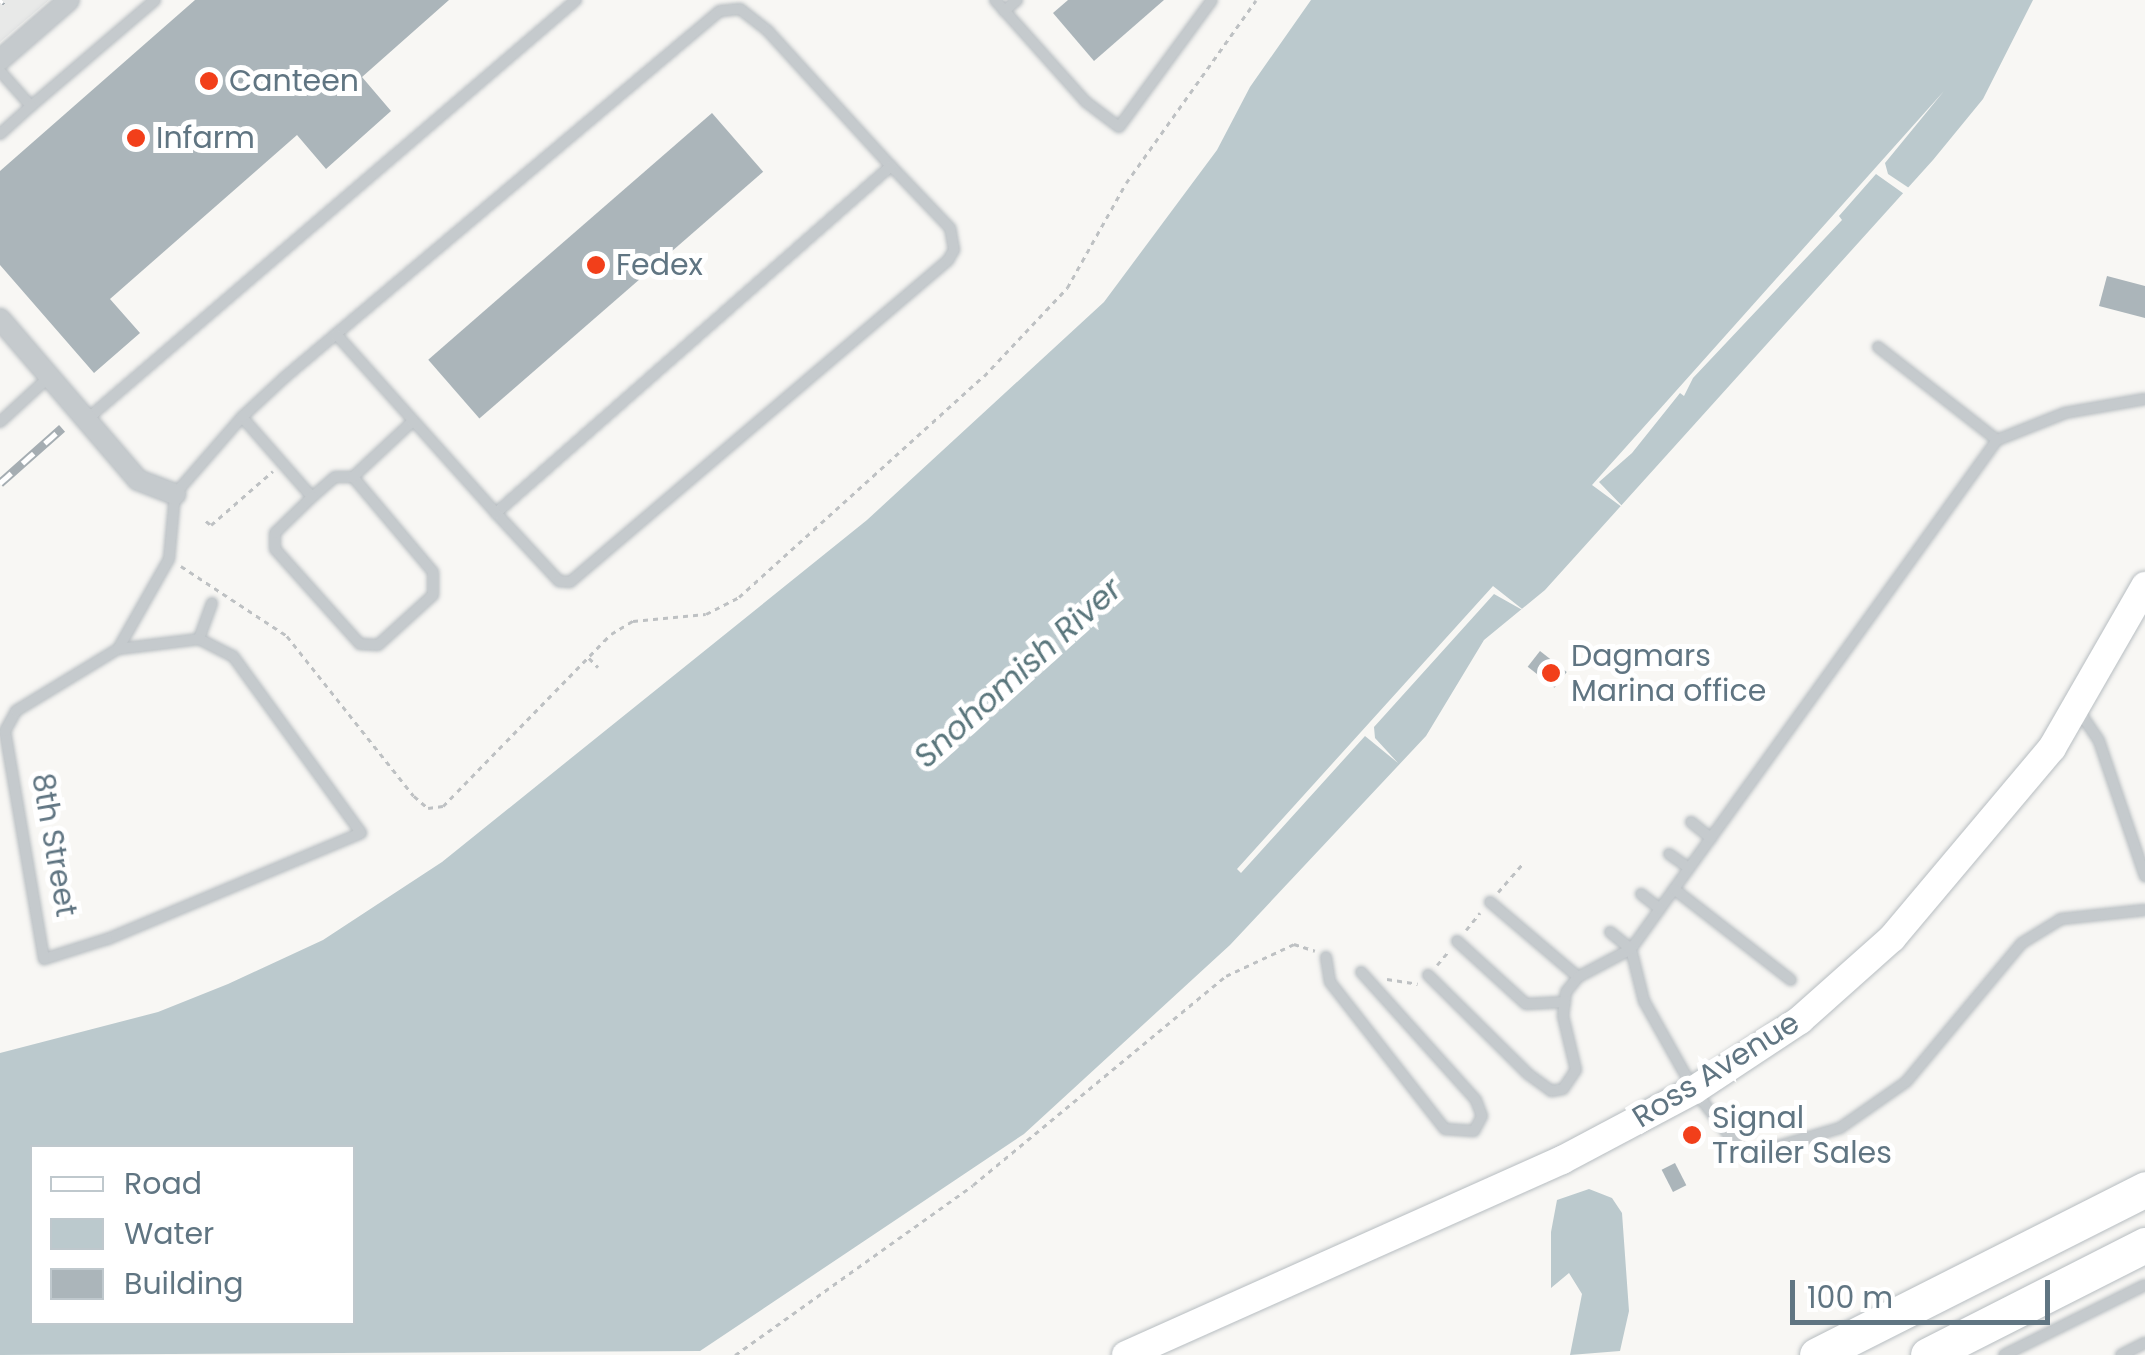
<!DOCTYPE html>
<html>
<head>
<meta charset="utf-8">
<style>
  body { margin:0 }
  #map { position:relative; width:2145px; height:1355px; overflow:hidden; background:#f8f7f4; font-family:Poppins,sans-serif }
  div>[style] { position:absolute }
  .built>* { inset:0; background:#e8e9e8 }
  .water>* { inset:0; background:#bbc9cd }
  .pier>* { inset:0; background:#f8f7f4 }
  .building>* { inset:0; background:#abb5ba; transform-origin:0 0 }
  .path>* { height:2.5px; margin-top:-1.25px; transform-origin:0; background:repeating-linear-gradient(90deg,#bec1c3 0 5px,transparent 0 10px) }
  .roads { filter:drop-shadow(0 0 2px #b7bdc1) drop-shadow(0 0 2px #b7bdc1) }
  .lane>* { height:10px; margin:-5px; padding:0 5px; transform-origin:5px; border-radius:5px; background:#c5cacd }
  .street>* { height:20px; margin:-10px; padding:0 10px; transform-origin:10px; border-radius:10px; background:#c5cacd }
  .secondary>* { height:28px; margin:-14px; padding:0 14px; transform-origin:14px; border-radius:14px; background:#fff }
  .highway>* { height:35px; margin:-17.5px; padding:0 17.5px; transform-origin:17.5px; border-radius:17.5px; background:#fff }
  .rail>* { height:9px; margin-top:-4.5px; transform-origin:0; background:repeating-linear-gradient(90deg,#fff 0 15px,#a5adb2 0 30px); box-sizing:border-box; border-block:2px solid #a5adb2 }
  .dots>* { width:28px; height:28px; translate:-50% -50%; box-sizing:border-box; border:5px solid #fff; border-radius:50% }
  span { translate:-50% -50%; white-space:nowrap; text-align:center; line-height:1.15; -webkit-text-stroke:10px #fff; paint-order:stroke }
  .poi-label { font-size:30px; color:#607582 }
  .left { translate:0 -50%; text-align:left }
  .street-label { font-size:30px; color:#607582 }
  .water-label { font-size:32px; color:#5a767c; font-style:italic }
  .legend { position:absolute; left:30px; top:1145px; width:325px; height:180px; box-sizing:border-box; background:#fff; border:2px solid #bfc8cd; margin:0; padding:12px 18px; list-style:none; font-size:30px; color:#607582 }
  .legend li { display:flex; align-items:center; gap:20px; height:50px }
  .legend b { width:50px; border:2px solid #bfc8cd }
  .scale { position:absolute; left:1790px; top:1280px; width:260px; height:45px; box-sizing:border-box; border:5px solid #607582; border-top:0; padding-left:12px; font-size:30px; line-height:35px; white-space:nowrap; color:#607582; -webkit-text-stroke:8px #fff; paint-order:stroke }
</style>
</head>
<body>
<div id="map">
  <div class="built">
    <i style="clip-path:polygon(0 0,49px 0,0 42px)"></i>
  </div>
  <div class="water">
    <i style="clip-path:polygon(evenodd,1311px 0,2033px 0,1983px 99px,1933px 160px,1545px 590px,1484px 640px,1426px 736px,1230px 945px,1024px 1134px,700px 1351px,0 1355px,0 1053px,158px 1012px,228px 984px,323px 940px,442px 862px,867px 520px,1104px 302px,1217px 150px,1250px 87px,1311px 0,32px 1148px,352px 1148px,352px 1322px,32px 1322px,32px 1148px)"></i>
    <i style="clip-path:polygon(1589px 1189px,1612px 1198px,1622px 1213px,1629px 1311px,1620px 1351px,1570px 1355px,1582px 1294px,1569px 1273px,1551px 1288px,1551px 1232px,1557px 1200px)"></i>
  </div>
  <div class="pier">
    <i style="clip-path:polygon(1944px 91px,1885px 163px,1888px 174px,1912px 190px,1907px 196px,1876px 174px,1839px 216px,1842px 220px,1693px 378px,1684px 396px,1680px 393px,1632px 453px,1599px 482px,1626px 510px,1592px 485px)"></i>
    <i style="clip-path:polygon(1493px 586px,1526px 612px,1494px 594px,1374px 727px,1375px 738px,1398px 763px,1365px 736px,1241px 873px,1237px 869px)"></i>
  </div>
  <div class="building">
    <i style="clip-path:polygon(195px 0,449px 0,362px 77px,391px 111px,326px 169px,297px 135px,110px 299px,140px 333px,94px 373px,0 265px,0 171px)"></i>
    <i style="clip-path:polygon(1068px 0,1164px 0,1094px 61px,1053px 13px)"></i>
    <i style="left:712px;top:113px;width:78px;height:376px;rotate:49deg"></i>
    <i style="clip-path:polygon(2107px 276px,2145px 286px,2145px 318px,2099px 306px)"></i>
    <i style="left:1540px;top:651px;width:34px;height:20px;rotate:38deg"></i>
    <i style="left:1675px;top:1163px;width:25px;height:15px;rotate:63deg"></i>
  </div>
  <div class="path">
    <i style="left:206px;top:521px;width:6px;rotate:39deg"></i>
    <i style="left:211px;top:525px;width:82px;rotate:-41.1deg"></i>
    <i style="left:181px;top:566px;width:127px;rotate:33.4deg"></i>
    <i style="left:287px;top:636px;width:204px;rotate:51.6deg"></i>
    <i style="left:414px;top:796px;width:18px;rotate:41deg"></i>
    <i style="left:428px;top:808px;width:15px;rotate:-8deg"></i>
    <i style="left:443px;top:806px;width:240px;rotate:-45.7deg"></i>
    <i style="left:611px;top:634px;width:26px;rotate:-31deg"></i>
    <i style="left:633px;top:621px;width:73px;rotate:-5.5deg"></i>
    <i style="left:706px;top:614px;width:37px;rotate:-27deg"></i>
    <i style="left:739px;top:597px;width:330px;rotate:-42.1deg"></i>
    <i style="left:984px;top:376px;width:121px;rotate:-46.7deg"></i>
    <i style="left:1067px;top:288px;width:120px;rotate:-60.7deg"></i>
    <i style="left:1126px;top:183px;width:224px;rotate:-54.6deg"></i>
    <i style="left:589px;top:658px;width:13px;rotate:45deg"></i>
    <i style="left:1498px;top:892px;width:38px;rotate:-49deg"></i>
    <i style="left:1466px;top:930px;width:22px;rotate:-51deg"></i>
    <i style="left:1437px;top:965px;width:17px;rotate:-50deg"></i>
    <i style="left:1387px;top:979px;width:31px;rotate:9deg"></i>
    <i style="left:735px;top:1355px;width:292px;rotate:-35.5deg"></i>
    <i style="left:973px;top:1185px;width:328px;rotate:-39.6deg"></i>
    <i style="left:1226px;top:976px;width:75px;rotate:-25.2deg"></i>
    <i style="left:1294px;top:944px;width:22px;rotate:18deg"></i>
  </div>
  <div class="roads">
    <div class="lane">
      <i style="left:995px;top:0;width:137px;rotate:48.3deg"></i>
      <i style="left:1086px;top:102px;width:41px;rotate:37.1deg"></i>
      <i style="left:1119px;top:127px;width:157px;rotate:-53.8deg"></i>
      <i style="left:1004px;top:11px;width:17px;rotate:-40deg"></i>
      <i style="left:0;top:71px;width:47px;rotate:48.5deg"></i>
      <i style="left:31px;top:106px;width:163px;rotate:-40.5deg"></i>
      <i style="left:0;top:134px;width:42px;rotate:-42.1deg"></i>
      <i style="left:1878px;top:347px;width:151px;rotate:38deg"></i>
      <i style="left:2145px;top:399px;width:81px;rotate:170.1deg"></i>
      <i style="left:2065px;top:413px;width:73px;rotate:158.3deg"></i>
      <i style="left:1997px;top:440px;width:627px;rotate:125.72deg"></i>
      <i style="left:1631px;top:949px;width:54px;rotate:76deg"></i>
      <i style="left:1644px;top:1001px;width:102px;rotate:60.7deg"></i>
      <i style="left:1694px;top:1090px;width:83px;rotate:52.3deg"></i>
      <i style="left:1745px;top:1156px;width:99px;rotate:-16.4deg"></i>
      <i style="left:1840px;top:1128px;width:80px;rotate:-34.9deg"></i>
      <i style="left:1906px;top:1082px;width:181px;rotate:-50.2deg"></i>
      <i style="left:2022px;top:943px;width:46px;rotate:-31.6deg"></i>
      <i style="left:2061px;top:919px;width:84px;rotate:-6.1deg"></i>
      <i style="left:242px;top:417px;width:106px;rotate:48.8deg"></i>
      <i style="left:312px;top:497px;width:30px;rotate:-41deg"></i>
      <i style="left:335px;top:477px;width:18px"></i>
      <i style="left:353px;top:477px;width:124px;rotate:49.9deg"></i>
      <i style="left:433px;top:572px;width:23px;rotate:90deg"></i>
      <i style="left:433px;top:595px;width:74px;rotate:137.7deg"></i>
      <i style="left:378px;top:645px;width:18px;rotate:-177deg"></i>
      <i style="left:360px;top:644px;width:127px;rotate:-131.8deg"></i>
      <i style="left:275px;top:549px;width:16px;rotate:-90deg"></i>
      <i style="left:275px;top:533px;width:52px;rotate:-44.2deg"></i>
      <i style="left:87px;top:419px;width:644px;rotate:-40.59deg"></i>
      <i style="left:0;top:422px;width:67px;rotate:-42.6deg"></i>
      <i style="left:353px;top:477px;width:82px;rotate:-43deg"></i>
      <i style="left:496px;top:513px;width:93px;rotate:47.2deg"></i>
      <i style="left:559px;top:581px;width:11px;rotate:5deg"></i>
      <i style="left:570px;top:582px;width:497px;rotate:-40.4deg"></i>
      <i style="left:948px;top:260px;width:12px;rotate:-59deg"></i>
      <i style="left:954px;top:250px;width:22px;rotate:-100deg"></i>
      <i style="left:950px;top:228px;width:86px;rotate:-133.6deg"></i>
      <i style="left:212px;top:603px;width:38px;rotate:110deg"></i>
      <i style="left:199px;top:639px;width:38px;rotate:27deg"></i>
      <i style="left:233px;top:656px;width:218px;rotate:54.1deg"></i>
      <i style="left:361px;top:833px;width:275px;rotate:157.3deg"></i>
      <i style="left:107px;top:939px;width:66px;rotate:162.4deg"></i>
      <i style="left:44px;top:959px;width:231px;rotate:-99.7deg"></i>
      <i style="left:5px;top:731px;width:23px;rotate:-61deg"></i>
      <i style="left:16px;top:711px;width:119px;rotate:-31.3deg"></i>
      <i style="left:118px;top:649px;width:103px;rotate:-60.5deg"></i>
      <i style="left:169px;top:559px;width:65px;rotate:-84.7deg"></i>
      <i style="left:175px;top:494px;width:102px;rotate:-49deg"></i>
      <i style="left:242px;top:417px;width:59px;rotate:-42.9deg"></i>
      <i style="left:285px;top:377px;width:529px;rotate:-40.1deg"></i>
      <i style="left:690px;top:36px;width:39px;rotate:-40deg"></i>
      <i style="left:720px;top:11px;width:20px;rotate:-6deg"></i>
      <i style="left:740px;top:9px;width:36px;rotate:38deg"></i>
      <i style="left:768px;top:31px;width:183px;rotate:47.7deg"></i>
      <i style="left:891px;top:166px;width:526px;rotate:138.7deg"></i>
      <i style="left:496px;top:513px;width:240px;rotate:-131.8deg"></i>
      <i style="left:118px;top:649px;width:82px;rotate:-7deg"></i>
      <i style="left:2079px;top:711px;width:36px;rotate:56deg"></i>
      <i style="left:2099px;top:741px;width:143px;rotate:71.2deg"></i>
      <i style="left:1691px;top:822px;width:26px;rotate:39deg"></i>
      <i style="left:1669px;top:854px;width:24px;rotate:35deg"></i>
      <i style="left:1674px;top:889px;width:148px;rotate:37.9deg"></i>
      <i style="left:1641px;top:894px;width:24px;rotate:38deg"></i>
      <i style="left:1490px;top:902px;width:116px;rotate:40.4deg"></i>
      <i style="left:1457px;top:941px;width:93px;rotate:42.4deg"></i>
      <i style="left:1526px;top:1004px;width:39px;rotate:-3deg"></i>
      <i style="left:1326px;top:957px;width:25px;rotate:81deg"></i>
      <i style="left:1330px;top:982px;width:187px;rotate:52deg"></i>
      <i style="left:1445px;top:1129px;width:29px;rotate:4deg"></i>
      <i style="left:1474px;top:1131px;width:17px;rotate:-62deg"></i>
      <i style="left:1482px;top:1116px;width:17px;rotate:-111deg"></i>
      <i style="left:1476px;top:1100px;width:172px;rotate:-131.9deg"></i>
      <i style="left:1428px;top:975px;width:141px;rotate:44.7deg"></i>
      <i style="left:1528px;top:1074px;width:29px;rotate:36deg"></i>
      <i style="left:1551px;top:1091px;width:12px;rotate:-9deg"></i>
      <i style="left:1563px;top:1089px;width:23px;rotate:-56deg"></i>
      <i style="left:1576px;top:1070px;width:56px;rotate:-103.5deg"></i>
      <i style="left:1563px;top:1016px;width:24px;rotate:-83deg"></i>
      <i style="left:1566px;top:992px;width:19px;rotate:-51deg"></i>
      <i style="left:1578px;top:977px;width:60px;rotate:-27.8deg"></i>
      <i style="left:1631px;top:949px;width:27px;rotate:-141deg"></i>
      <i style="left:2004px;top:1355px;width:157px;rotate:-26.4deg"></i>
      <i style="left:2121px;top:1355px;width:27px;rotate:-27deg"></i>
    </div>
    <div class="street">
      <i style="left:0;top:60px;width:91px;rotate:-41deg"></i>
      <i style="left:0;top:319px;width:212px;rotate:49.4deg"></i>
      <i style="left:138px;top:480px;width:40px;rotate:21deg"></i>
    </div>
    <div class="secondary">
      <i style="left:1126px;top:1355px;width:478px;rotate:-24.1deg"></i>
      <i style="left:1562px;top:1160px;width:149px;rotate:-27.9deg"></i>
      <i style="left:1694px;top:1090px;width:127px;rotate:-33.4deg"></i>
      <i style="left:1800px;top:1020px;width:123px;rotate:-41.7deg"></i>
      <i style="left:1892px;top:938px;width:248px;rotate:-49.9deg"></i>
      <i style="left:2052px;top:748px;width:187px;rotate:-60.1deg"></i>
    </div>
    <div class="highway">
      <i style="left:1817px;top:1355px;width:368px;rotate:-26.8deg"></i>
      <i style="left:1928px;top:1355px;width:243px;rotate:-26.9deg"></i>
    </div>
  </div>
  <div class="rail">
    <i style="left:0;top:2px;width:3px;rotate:-45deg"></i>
    <i style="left:0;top:483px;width:83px;rotate:-41.6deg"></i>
  </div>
  <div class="dots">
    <i style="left:209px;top:81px;background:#f23f1a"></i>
    <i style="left:136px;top:138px;background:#f23f1a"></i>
    <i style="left:596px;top:265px;background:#f23f1a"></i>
    <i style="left:1551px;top:673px;background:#f23f1a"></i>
    <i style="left:1692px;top:1135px;background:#f23f1a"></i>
  </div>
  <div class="poi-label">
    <span class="left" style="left:229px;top:81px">Canteen</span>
    <span class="left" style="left:156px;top:138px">Infarm</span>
    <span class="left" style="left:616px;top:265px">Fedex</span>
    <span class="left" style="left:1571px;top:673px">Dagmars<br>Marina office</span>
    <span class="left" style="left:1712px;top:1135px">Signal<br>Trailer Sales</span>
  </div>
  <div class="street-label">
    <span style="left:54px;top:845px;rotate:80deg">8th Street</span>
    <span style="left:1716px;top:1070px;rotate:-32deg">Ross Avenue</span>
  </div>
  <div class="water-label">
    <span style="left:1018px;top:673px;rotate:-42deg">Snohomish River</span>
  </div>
  <ul class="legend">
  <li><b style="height:12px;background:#fff"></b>Road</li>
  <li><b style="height:28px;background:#bbc9cd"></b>Water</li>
  <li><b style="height:28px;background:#abb5ba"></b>Building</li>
  </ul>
  <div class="scale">100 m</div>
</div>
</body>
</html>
